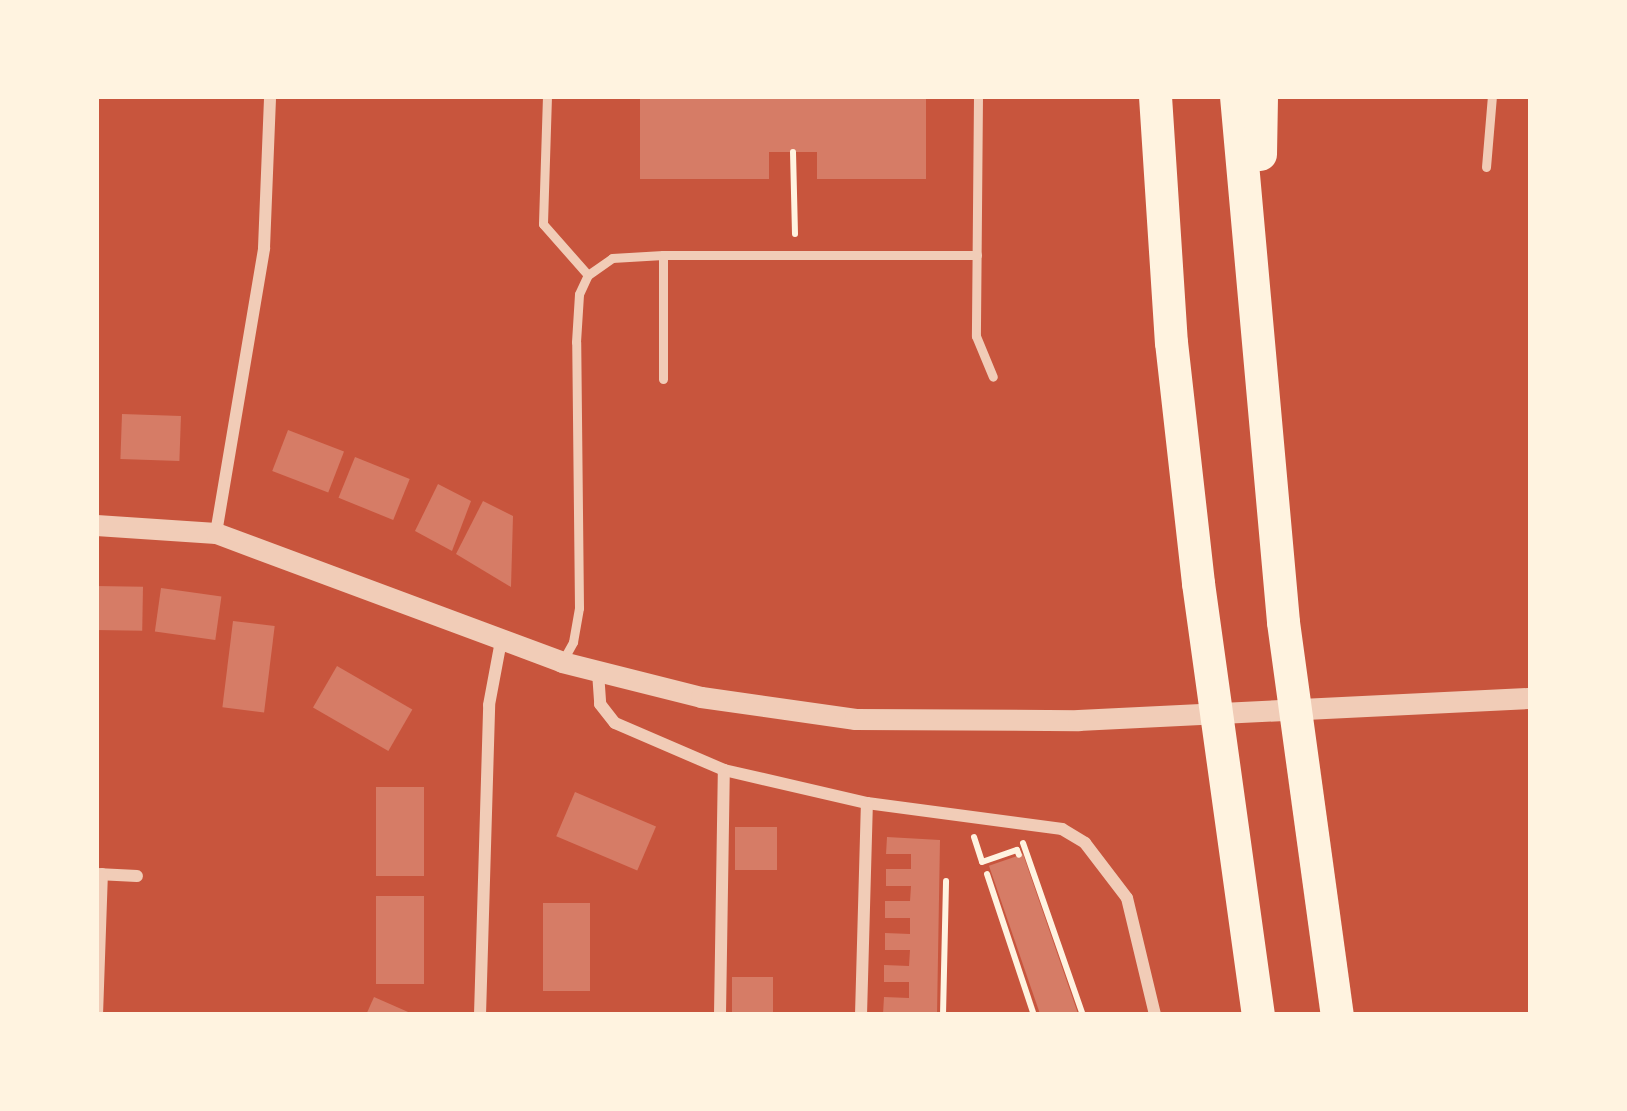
<!DOCTYPE html>
<html>
<head>
<meta charset="utf-8">
<style>
  body { margin:0 }
  #map { position:relative; width:1627px; height:1111px; overflow:hidden; background:#c8553d; font-family:Ubuntu,sans-serif }
  div>[style] { position:absolute }
  .building>* { inset:0; background:#d67c66; transform-origin:0 0 }
  .path>* { height:6px; margin:-3px; padding:0 3px; transform-origin:3px; border-radius:3px; background:#fff3e0 }
  .service>* { height:9px; margin:-4.5px; padding:0 4.5px; transform-origin:4.5px; border-radius:4.5px; background:#f1ccb7 }
  .minor>* { height:12px; margin:-6px; padding:0 6px; transform-origin:6px; border-radius:6px; background:#f1ccb7 }
  .tertiary>* { height:21px; margin:-10.5px; padding:0 10.5px; transform-origin:10.5px; border-radius:10.5px; background:#f1ccb7 }
  .motorway>* { height:33px; margin:-16.5px; padding:0 16.5px; transform-origin:16.5px; border-radius:16.5px; background:#fff3e0 }
  span { translate:-50% -50%; white-space:nowrap; text-align:center; line-height:1.15; -webkit-text-stroke:12px #fff3e0; paint-order:stroke }
  .frame { position:absolute; inset:0; border:99px solid #fff3e0; pointer-events:none }
</style>
</head>
<body>
<div id="map">
  <div class="building">
    <i style="clip-path:polygon(926px 96px,926px 179px,817px 179px,817px 152px,769px 152px,769px 179px,640px 179px,640px 98px)"></i>
    <i style="left:122px;top:414px;width:59px;height:45px;rotate:2deg"></i>
    <i style="left:288px;top:430px;width:60px;height:44px;rotate:21deg"></i>
    <i style="left:355px;top:457px;width:59px;height:44px;rotate:22deg"></i>
    <i style="clip-path:polygon(438px 484px,471px 501px,452px 551px,415px 531px)"></i>
    <i style="clip-path:polygon(483px 501px,513px 516px,511px 587px,456px 554px)"></i>
    <i style="left:96px;top:586px;width:47px;height:44px;rotate:1deg"></i>
    <i style="left:161px;top:588px;width:61px;height:44px;rotate:8deg"></i>
    <i style="left:233px;top:621px;width:42px;height:87px;rotate:7deg"></i>
    <i style="left:337px;top:666px;width:87px;height:48px;rotate:30deg"></i>
    <i style="left:376px;top:787px;width:48px;height:89px"></i>
    <i style="left:575px;top:792px;width:88px;height:48px;rotate:23deg"></i>
    <i style="left:735px;top:827px;width:42px;height:43px"></i>
    <i style="clip-path:polygon(887px 837px,940px 840px,937px 1015px,883px 1014px,884px 997px,909px 998px,909px 982px,884px 982px,884px 965px,909px 966px,910px 950px,885px 950px,885px 933px,910px 934px,910px 918px,885px 918px,885px 901px,910px 901px,911px 886px,886px 886px,886px 869px,911px 869px,911px 854px,886px 854px)"></i>
    <i style="left:1023px;top:854px;width:170px;height:36px;rotate:71deg"></i>
    <i style="left:376px;top:896px;width:48px;height:88px"></i>
    <i style="left:543px;top:903px;width:47px;height:88px"></i>
    <i style="left:732px;top:977px;width:41px;height:38px"></i>
    <i style="clip-path:polygon(374px 997px,415px 1015px,366px 1015px)"></i>
  </div>
  <div class="path">
    <i style="left:793px;top:152px;width:82px;rotate:88.6deg"></i>
    <i style="left:974px;top:837px;width:26px;rotate:72deg"></i>
    <i style="left:982px;top:862px;width:37px;rotate:-19deg"></i>
    <i style="left:1017px;top:850px;width:5px;rotate:68deg"></i>
    <i style="left:1023px;top:843px;width:182px;rotate:70.8deg"></i>
    <i style="left:987px;top:874px;width:149px;rotate:71.6deg"></i>
    <i style="left:943px;top:1015px;width:134px;rotate:-88.7deg"></i>
  </div>
  <div class="service">
    <i style="left:547px;top:96px;width:128px;rotate:91.8deg"></i>
    <i style="left:543px;top:224px;width:68px;rotate:48.6deg"></i>
    <i style="left:978px;top:96px;width:240px;rotate:90.5deg"></i>
    <i style="left:976px;top:336px;width:44px;rotate:67.5deg"></i>
    <i style="left:1486px;top:167px;width:71px;rotate:-85.2deg"></i>
    <i style="left:663px;top:379px;width:124px;rotate:-90deg"></i>
    <i style="left:562px;top:662px;width:23px;rotate:-61deg"></i>
    <i style="left:573px;top:642px;width:35px;rotate:-80deg"></i>
    <i style="left:579px;top:608px;width:266px;rotate:-90.6deg"></i>
    <i style="left:576px;top:342px;width:48px;rotate:-86.4deg"></i>
    <i style="left:579px;top:294px;width:21px;rotate:-65deg"></i>
    <i style="left:588px;top:275px;width:29px;rotate:-35deg"></i>
    <i style="left:612px;top:258px;width:51px;rotate:-3.4deg"></i>
    <i style="left:663px;top:255px;width:314px"></i>
  </div>
  <div class="minor">
    <i style="left:216px;top:533px;width:289px;rotate:-80.4deg"></i>
    <i style="left:264px;top:248px;width:152px;rotate:-87.7deg"></i>
    <i style="left:598px;top:672px;width:32px;rotate:86deg"></i>
    <i style="left:600px;top:704px;width:24px;rotate:52deg"></i>
    <i style="left:615px;top:723px;width:119px;rotate:23.3deg"></i>
    <i style="left:724px;top:770px;width:147px;rotate:13deg"></i>
    <i style="left:867px;top:803px;width:197px;rotate:7.6deg"></i>
    <i style="left:1062px;top:829px;width:27px;rotate:31deg"></i>
    <i style="left:1085px;top:843px;width:69px;rotate:52.6deg"></i>
    <i style="left:1127px;top:898px;width:120px;rotate:76.5deg"></i>
    <i style="left:97px;top:874px;width:40px;rotate:2.9deg"></i>
    <i style="left:97px;top:1015px;width:141px;rotate:-88deg"></i>
    <i style="left:480px;top:1015px;width:310px;rotate:-88.3deg"></i>
    <i style="left:489px;top:705px;width:65px;rotate:-79.4deg"></i>
    <i style="left:720px;top:1015px;width:245px;rotate:-89.1deg"></i>
    <i style="left:861px;top:1015px;width:212px;rotate:-88.4deg"></i>
  </div>
  <div class="tertiary">
    <i style="left:96px;top:525px;width:120px;rotate:3.8deg"></i>
    <i style="left:216px;top:533px;width:369px;rotate:20.4deg"></i>
    <i style="left:562px;top:662px;width:143px;rotate:14.1deg"></i>
    <i style="left:701px;top:697px;width:156px;rotate:8.1deg"></i>
    <i style="left:855px;top:719px;width:223px;rotate:0.3deg"></i>
    <i style="left:1078px;top:720px;width:454px;rotate:-2.8deg"></i>
  </div>
  <div class="motorway">
    <i style="left:1155px;top:96px;width:247px;rotate:86.3deg"></i>
    <i style="left:1171px;top:342px;width:243px;rotate:83.6deg"></i>
    <i style="left:1198px;top:583px;width:436px;rotate:82.1deg"></i>
    <i style="left:1236px;top:96px;width:528px;rotate:84.89deg"></i>
    <i style="left:1283px;top:622px;width:397px;rotate:82.2deg"></i>
    <i style="left:1260px;top:154px;width:58px;rotate:-89deg"></i>
  </div>
  <div class="frame"></div>
</div>
</body>
</html>
